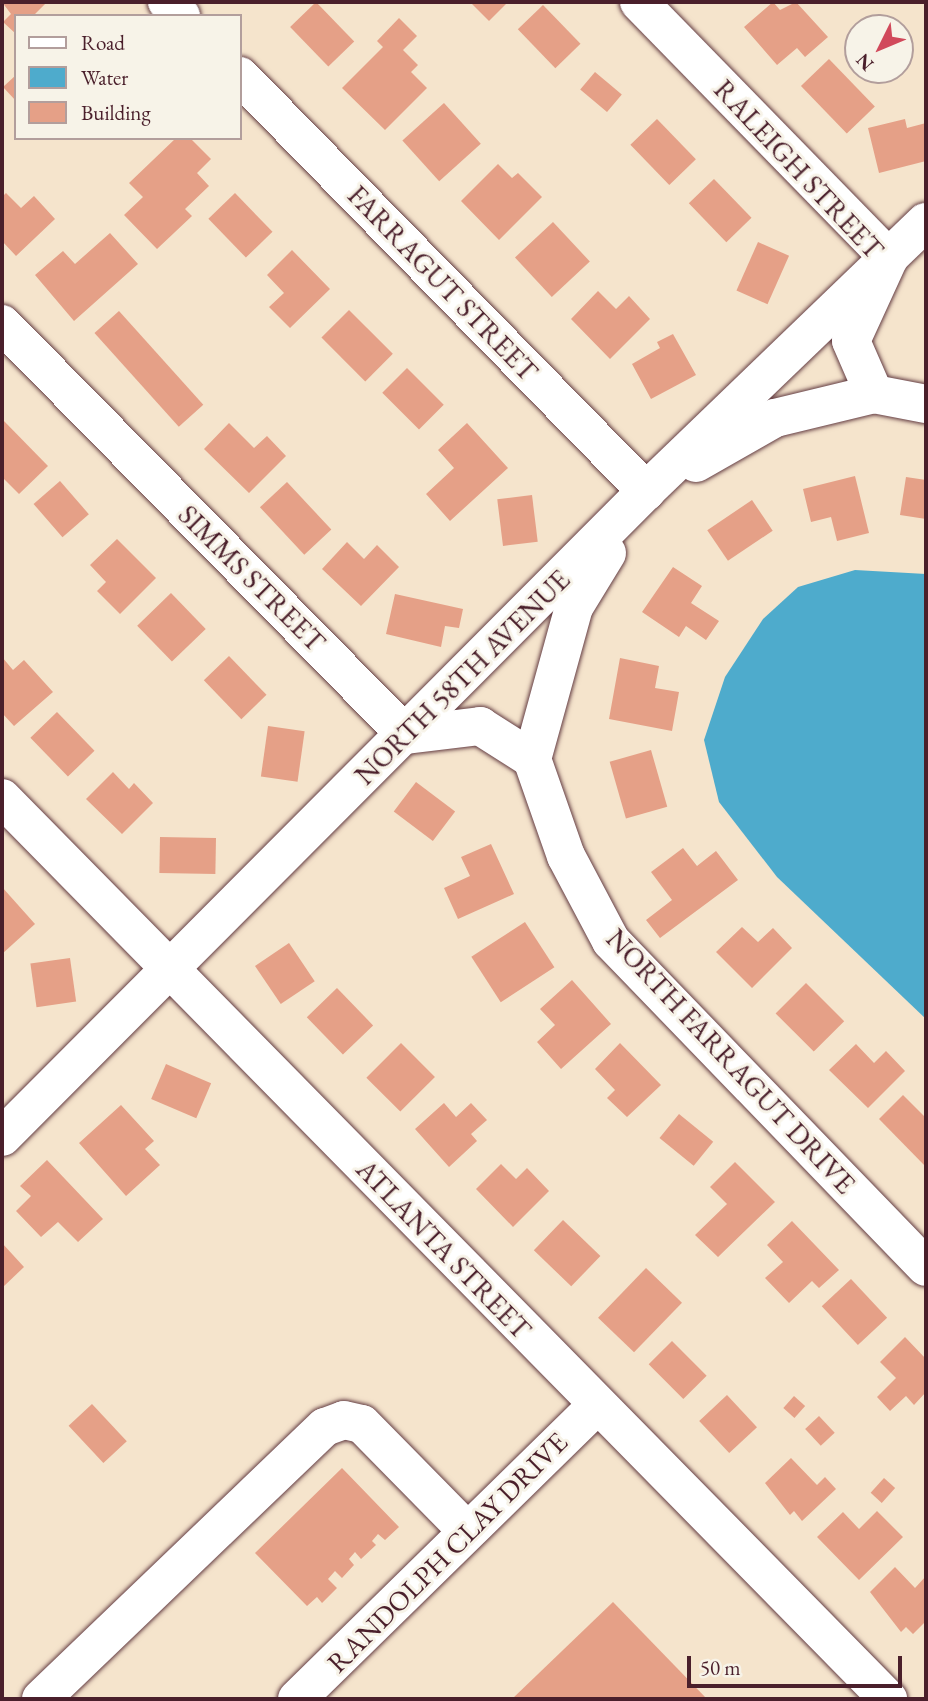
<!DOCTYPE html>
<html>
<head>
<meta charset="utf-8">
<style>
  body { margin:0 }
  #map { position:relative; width:928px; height:1701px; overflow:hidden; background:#f5e4cc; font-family:"EB Garamond",serif }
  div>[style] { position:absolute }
  .water>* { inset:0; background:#4eabcc }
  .building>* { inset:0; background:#e5a087; transform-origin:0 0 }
  .roads { filter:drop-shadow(0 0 2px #643d43) drop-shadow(0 0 2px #643d43) }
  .minor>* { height:38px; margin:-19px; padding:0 19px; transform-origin:19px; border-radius:19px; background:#fff }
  span { translate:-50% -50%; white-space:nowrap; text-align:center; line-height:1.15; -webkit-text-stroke:6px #f7f3e8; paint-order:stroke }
  .street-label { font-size:28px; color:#4a1f2b }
  .frame { position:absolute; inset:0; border:4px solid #4a1f2b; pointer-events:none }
  .legend { position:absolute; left:14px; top:14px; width:228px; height:126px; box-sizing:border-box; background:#f7f3e8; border:2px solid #b29e9c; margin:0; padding:9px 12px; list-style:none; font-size:21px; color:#4a1f2b }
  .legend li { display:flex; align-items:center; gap:14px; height:35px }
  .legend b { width:35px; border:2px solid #b29e9c }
  .north { position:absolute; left:844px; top:14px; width:70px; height:70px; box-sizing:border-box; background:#f7f3e8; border:2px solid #b29e9c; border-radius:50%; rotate:227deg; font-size:19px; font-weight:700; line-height:28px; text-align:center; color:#4a1f2b }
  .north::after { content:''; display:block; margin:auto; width:24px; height:32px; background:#d1495b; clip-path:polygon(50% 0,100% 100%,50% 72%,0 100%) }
  .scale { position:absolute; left:687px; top:1656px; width:215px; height:32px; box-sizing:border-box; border:4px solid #4a1f2b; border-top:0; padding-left:9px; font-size:21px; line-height:24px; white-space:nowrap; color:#4a1f2b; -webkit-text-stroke:5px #f7f3e8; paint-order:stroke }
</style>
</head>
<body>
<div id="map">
  <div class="water">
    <i style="clip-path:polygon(855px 570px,926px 574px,926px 1019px,777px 877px,719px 802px,704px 740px,725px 677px,763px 619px,798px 587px)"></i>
  </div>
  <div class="building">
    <i style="clip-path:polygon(2px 2px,47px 2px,33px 16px,16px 16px,16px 34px,3px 22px,11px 14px)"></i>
    <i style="left:316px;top:2px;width:55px;height:36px;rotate:46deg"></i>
    <i style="clip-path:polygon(470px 2px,508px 2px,489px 21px)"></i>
    <i style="clip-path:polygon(773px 2px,780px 10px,796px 2px,828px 37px,805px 57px,797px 48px,777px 65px,744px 27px)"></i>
    <i style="left:543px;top:5px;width:54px;height:35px;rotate:46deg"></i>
    <i style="clip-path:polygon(399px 18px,417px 36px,403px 50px,418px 65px,411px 72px,427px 88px,385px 130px,342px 88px,383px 47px,377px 41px)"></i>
    <i style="left:829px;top:59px;width:66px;height:39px;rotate:46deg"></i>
    <i style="left:595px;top:72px;width:35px;height:23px;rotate:40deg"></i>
    <i style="clip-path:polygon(16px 75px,16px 101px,3px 87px)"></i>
    <i style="left:444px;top:103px;width:55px;height:56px;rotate:48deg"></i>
    <i style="left:657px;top:119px;width:56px;height:37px;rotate:46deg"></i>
    <i style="clip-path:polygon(905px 119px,907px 128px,926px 123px,926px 161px,879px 173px,868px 128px)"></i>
    <i style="clip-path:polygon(176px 138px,190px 138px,211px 159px,197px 173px,209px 186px,185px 209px,192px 216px,157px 249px,124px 215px,143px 197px,129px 183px)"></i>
    <i style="clip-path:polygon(498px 164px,512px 178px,518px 173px,542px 197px,499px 240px,461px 201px)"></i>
    <i style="left:714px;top:179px;width:54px;height:35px;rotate:46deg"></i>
    <i style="clip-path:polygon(6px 193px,21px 208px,34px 196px,55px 219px,16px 256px,2px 241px,2px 197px)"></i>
    <i style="left:235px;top:193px;width:54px;height:37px;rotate:46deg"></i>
    <i style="left:553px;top:222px;width:54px;height:52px;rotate:47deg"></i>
    <i style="clip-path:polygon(110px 233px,138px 264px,74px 321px,35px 275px,63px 251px,75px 264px)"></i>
    <i style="left:758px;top:242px;width:34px;height:53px;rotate:24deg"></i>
    <i style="clip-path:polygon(292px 250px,330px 289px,290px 328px,269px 307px,284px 293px,267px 275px)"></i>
    <i style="clip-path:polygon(598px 291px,616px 309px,629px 296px,650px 319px,610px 359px,571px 319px)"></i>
    <i style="left:349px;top:310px;width:62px;height:39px;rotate:45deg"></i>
    <i style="left:119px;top:311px;width:126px;height:33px;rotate:48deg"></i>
    <i style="clip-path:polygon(673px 334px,696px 375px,651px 399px,632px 364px,660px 348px,657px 342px)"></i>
    <i style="left:407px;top:368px;width:52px;height:35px;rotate:45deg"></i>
    <i style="clip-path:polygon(2px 419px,48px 466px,19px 494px,2px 477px)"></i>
    <i style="clip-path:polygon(229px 423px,254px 448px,267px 436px,286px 456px,249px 493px,204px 449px)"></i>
    <i style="clip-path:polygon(467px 423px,508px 468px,450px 521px,426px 494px,454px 468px,438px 450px)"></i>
    <i style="clip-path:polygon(855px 476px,869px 533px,837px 541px,831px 517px,811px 522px,803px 489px)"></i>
    <i style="clip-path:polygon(906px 477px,926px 480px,926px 519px,900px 515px)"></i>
    <i style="left:60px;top:481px;width:44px;height:35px;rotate:49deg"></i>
    <i style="left:287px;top:482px;width:65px;height:37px;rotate:47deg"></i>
    <i style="left:532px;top:495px;width:47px;height:35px;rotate:83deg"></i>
    <i style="left:752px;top:500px;width:37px;height:54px;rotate:56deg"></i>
    <i style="clip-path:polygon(117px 539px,156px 578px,120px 614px,97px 591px,106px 582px,90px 565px)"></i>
    <i style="clip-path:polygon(347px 542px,364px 559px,377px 545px,399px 567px,361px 606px,322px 569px)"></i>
    <i style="clip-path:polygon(673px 567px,702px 586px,691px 603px,719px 621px,706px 640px,686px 626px,679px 637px,642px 612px)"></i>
    <i style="left:171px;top:593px;width:50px;height:47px;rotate:46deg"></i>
    <i style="clip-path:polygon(395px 594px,463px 609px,459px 628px,445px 626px,441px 647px,386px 634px)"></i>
    <i style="left:229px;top:656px;width:54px;height:35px;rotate:46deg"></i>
    <i style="clip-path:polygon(2px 657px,13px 670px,24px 660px,53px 692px,14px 726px,2px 713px)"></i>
    <i style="clip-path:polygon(620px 658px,659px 666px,655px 688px,679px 692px,672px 731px,609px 719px)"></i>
    <i style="left:57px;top:712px;width:54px;height:37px;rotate:46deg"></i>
    <i style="left:268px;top:726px;width:37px;height:51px;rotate:8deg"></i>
    <i style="left:651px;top:750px;width:59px;height:43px;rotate:74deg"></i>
    <i style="clip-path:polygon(113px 772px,129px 789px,134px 783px,153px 803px,122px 834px,86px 799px)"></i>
    <i style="left:416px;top:782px;width:49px;height:37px;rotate:37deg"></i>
    <i style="left:160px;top:837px;width:56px;height:36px;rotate:1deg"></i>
    <i style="clip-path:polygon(491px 844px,514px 894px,458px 919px,444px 888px,470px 876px,461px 857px)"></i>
    <i style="clip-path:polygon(683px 848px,697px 866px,716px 851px,738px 880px,660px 938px,646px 920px,672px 900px,651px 872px)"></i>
    <i style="clip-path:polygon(2px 887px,35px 924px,2px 954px)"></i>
    <i style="left:525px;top:922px;width:54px;height:64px;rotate:57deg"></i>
    <i style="clip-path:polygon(742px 927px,758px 942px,773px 928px,792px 948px,752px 988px,716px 952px)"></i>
    <i style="left:289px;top:943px;width:46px;height:41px;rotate:56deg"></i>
    <i style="left:70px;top:958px;width:44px;height:40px;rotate:82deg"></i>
    <i style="clip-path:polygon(572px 980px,611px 1024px,561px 1069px,537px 1042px,555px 1025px,540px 1009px)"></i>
    <i style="left:806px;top:983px;width:54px;height:43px;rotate:45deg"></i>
    <i style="left:337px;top:988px;width:52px;height:42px;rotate:46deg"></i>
    <i style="left:401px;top:1043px;width:48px;height:49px;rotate:45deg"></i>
    <i style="clip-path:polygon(620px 1043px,661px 1085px,627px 1117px,607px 1098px,615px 1090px,595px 1069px)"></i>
    <i style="clip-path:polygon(856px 1044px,874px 1063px,886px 1051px,905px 1071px,868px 1108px,829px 1070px)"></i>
    <i style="left:166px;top:1064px;width:49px;height:38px;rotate:23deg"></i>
    <i style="clip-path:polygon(903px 1095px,926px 1118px,926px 1167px,879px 1119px)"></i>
    <i style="clip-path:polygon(444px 1103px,456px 1117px,471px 1103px,487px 1120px,471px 1134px,477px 1141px,449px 1167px,415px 1129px)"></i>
    <i style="clip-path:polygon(121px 1105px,154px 1141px,145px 1149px,160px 1165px,126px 1196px,79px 1143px)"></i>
    <i style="left:679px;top:1114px;width:44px;height:31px;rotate:39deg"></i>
    <i style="clip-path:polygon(47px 1160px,103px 1219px,78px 1242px,58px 1222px,41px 1237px,16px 1211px,31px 1196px,20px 1186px)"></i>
    <i style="clip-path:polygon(735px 1162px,775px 1202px,718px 1257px,695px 1235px,727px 1204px,710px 1187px)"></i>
    <i style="clip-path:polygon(501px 1164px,516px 1179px,527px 1168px,549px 1191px,513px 1227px,476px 1189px)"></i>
    <i style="left:563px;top:1220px;width:52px;height:42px;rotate:44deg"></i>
    <i style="clip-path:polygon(792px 1221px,839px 1270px,819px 1288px,812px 1281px,789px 1303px,765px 1278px,783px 1262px,767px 1245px)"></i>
    <i style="clip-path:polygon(2px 1243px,24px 1267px,2px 1288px)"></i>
    <i style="left:646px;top:1268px;width:50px;height:69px;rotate:44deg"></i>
    <i style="left:851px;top:1279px;width:53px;height:40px;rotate:47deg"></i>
    <i style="clip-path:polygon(905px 1337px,926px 1359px,926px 1392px,914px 1405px,906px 1396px,890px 1411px,877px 1397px,896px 1378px,880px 1362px)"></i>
    <i style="left:672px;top:1341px;width:49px;height:33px;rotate:45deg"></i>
    <i style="left:727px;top:1395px;width:44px;height:38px;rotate:47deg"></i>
    <i style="left:794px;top:1396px;width:15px;height:16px;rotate:42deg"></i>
    <i style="left:92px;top:1404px;width:51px;height:32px;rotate:47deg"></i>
    <i style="left:819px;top:1416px;width:23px;height:19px;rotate:47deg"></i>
    <i style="clip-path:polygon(791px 1458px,817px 1485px,825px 1477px,836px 1489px,802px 1521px,794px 1511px,790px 1515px,765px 1483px)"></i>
    <i style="clip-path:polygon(342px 1468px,399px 1527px,385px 1540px,378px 1534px,372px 1541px,376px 1545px,361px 1559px,355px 1552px,349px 1559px,354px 1565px,342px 1578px,335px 1571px,328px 1579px,337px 1588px,322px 1603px,317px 1597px,307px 1606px,255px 1553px)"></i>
    <i style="left:884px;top:1478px;width:15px;height:20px;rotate:42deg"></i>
    <i style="clip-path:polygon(877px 1511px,903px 1537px,859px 1580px,817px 1537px,843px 1512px,859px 1529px)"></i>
    <i style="clip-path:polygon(895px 1567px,915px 1588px,926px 1576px,926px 1621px,913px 1634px,906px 1627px,901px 1632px,870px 1592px)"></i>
    <i style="clip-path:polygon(613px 1602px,707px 1699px,512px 1699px)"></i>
  </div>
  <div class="roads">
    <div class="minor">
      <i style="left:167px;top:2px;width:20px;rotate:45deg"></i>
      <i style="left:639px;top:2px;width:358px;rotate:45.7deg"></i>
      <i style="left:889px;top:258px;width:91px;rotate:114.6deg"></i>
      <i style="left:851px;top:341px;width:58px;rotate:66.5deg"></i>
      <i style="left:240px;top:76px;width:581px;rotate:45.63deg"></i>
      <i style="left:2px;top:324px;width:576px;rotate:45.49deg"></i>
      <i style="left:406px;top:735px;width:75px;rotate:-6.9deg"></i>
      <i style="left:480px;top:726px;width:62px;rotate:32.4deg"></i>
      <i style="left:696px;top:463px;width:91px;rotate:-29.7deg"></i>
      <i style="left:775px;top:418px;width:102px;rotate:-13.6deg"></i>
      <i style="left:874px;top:394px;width:53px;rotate:10.9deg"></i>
      <i style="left:607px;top:553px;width:63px;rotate:121.4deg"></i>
      <i style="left:574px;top:607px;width:158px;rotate:105.4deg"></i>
      <i style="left:532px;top:759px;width:103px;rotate:70.7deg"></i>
      <i style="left:566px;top:856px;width:96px;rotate:62.1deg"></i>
      <i style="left:611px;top:941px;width:453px;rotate:46deg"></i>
      <i style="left:2px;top:798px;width:1264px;rotate:45.48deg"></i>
      <i style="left:2px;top:1137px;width:912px;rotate:-45.09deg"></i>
      <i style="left:646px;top:491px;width:388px;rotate:-43.9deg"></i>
      <i style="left:41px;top:1699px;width:393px;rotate:-43.8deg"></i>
      <i style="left:325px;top:1427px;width:20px;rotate:-20deg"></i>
      <i style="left:344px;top:1420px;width:18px;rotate:13deg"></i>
      <i style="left:362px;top:1424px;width:150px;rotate:45.5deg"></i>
      <i style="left:297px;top:1699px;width:420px;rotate:-44.4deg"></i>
    </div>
  </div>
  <div class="street-label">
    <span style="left:799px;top:169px;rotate:47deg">RALEIGH STREET</span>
    <span style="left:443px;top:283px;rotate:46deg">FARRAGUT STREET</span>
    <span style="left:252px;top:578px;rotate:45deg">SIMMS STREET</span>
    <span style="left:462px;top:677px;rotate:-45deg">NORTH 58TH AVENUE</span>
    <span style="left:731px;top:1061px;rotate:47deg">NORTH FARRAGUT DRIVE</span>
    <span style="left:444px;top:1249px;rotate:46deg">ATLANTA STREET</span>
    <span style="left:447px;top:1552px;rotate:-45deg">RANDOLPH CLAY DRIVE</span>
  </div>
  <div class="frame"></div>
  <ul class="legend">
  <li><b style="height:9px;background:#fff"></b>Road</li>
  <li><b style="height:19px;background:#4eabcc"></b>Water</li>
  <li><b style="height:19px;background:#e5a087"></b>Building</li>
  </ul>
  <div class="north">N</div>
  <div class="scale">50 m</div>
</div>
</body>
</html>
